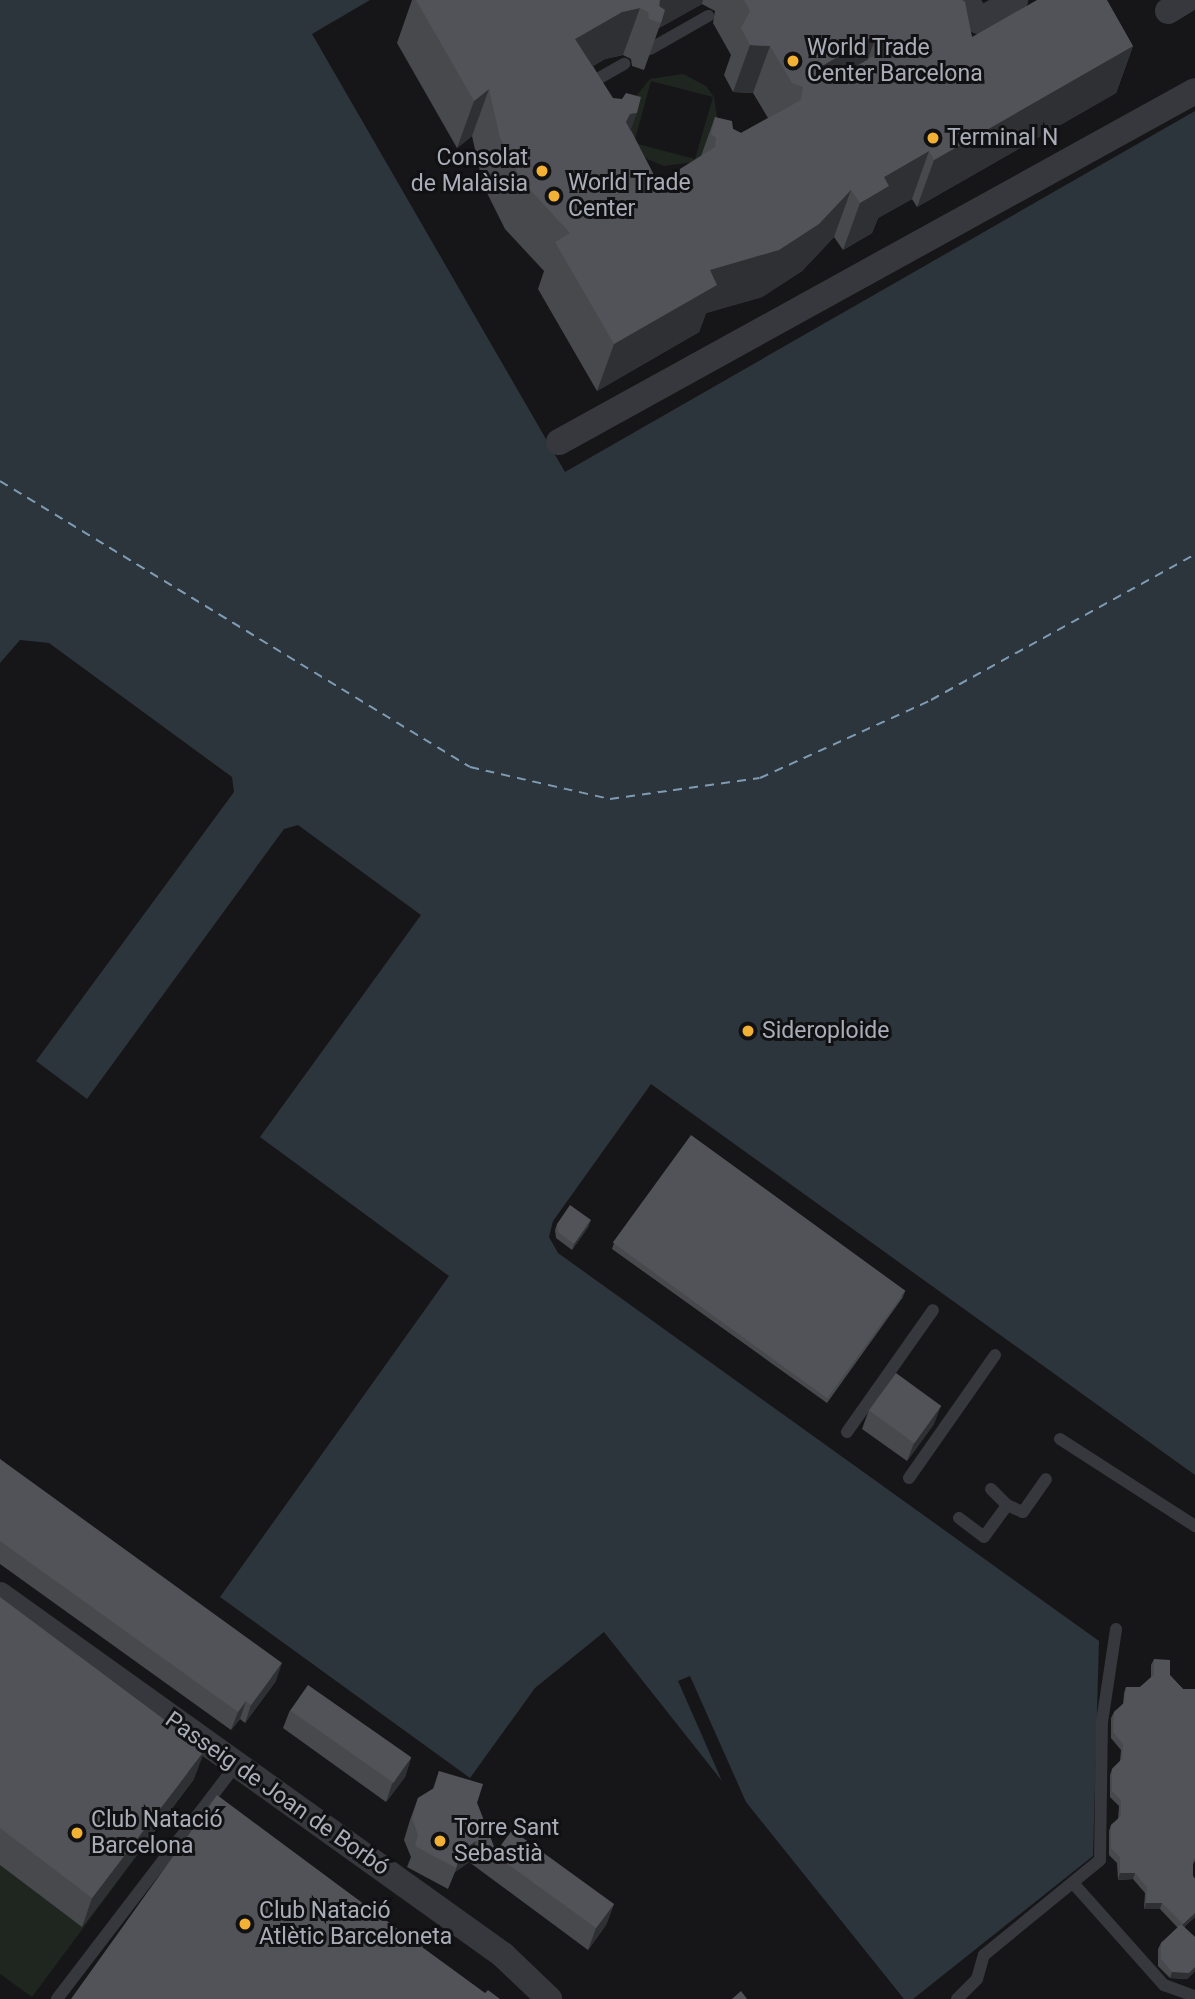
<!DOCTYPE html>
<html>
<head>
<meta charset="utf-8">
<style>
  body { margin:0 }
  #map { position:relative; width:1195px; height:1999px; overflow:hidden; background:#161618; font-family:Roboto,sans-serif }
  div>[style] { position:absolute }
  .green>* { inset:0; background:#1e261f }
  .water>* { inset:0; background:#2c353c }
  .ferry>* { height:2px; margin-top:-1px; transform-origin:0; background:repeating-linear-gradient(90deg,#7f9bb3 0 9px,transparent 0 16px) }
  .lane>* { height:12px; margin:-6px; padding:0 6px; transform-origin:6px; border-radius:6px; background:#37383d }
  .street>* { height:26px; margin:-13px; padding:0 13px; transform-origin:13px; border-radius:13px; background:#37383d }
  .wall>* { inset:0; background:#47494d }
  .shaded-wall>* { inset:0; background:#2f3033; transform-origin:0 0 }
  .building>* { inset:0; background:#525359; transform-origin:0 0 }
  .dots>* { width:19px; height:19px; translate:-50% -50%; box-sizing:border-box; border:4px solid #111113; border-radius:50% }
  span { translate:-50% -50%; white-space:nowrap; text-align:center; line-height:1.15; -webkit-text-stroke:6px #111113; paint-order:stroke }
  .poi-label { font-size:23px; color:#a8adb8 }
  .left { translate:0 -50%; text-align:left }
  .right { translate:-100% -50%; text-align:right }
  .street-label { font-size:23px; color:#a8adb8 }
</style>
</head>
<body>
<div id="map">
  <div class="green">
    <i style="clip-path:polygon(evenodd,683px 74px,706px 86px,714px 97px,719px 129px,706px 153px,695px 162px,664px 166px,647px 159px,632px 144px,626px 120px,628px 106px,650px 79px,683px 74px,651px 81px,713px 97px,695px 159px,634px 143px,651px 81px)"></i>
    <i style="clip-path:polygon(0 1630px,194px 1779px,32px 1997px,0 1974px)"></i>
  </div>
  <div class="water">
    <i style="clip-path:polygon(0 0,370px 0,312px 34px,565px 472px,1195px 111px,1195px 1475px,651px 1084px,553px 1221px,549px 1237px,558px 1253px,1099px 1641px,1093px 1856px,913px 1999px,904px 1999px,746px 1802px,690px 1676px,678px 1681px,722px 1781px,604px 1632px,535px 1688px,470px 1778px,220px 1597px,449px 1276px,260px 1137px,421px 915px,298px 825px,284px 829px,87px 1099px,36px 1061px,234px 792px,232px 777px,49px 643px,20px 640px,0 663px)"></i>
  </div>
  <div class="ferry">
    <i style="left:0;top:481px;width:550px;rotate:31.32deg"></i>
    <i style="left:470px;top:767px;width:144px;rotate:12.9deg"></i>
    <i style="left:610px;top:799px;width:151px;rotate:-8deg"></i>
    <i style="left:760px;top:778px;width:188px;rotate:-24.5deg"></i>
    <i style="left:931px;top:700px;width:302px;rotate:-28.9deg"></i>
  </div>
  <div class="lane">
    <i style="left:650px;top:49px;width:67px;rotate:-29.6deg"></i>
    <i style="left:587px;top:85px;width:43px;rotate:-29.6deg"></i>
    <i style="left:847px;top:1432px;width:149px;rotate:-54.8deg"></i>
    <i style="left:1060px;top:1439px;width:161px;rotate:32.8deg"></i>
    <i style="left:909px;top:1478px;width:150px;rotate:-55deg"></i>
    <i style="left:991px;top:1489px;width:23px;rotate:45deg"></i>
    <i style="left:1007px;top:1505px;width:17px;rotate:24deg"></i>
    <i style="left:1023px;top:1512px;width:40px;rotate:-55.1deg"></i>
    <i style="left:959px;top:1518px;width:31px;rotate:37deg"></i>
    <i style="left:984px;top:1537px;width:39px;rotate:-54deg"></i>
    <i style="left:1073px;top:1883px;width:137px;rotate:48.3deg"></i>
    <i style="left:1164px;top:1985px;width:33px;rotate:20deg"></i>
    <i style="left:57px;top:1999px;width:293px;rotate:-52.6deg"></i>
    <i style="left:957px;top:1999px;width:28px;rotate:-45deg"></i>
    <i style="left:977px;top:1979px;width:25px;rotate:-74deg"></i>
    <i style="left:984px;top:1955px;width:150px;rotate:-39.3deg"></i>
    <i style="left:1100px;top:1860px;width:138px;rotate:-89.2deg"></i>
    <i style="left:1102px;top:1722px;width:94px;rotate:-81.4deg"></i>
  </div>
  <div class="street">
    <i style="left:966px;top:0;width:25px;rotate:58deg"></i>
    <i style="left:979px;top:21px;width:42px;rotate:-30.3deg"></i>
    <i style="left:1168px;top:11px;width:21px;rotate:-31deg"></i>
    <i style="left:559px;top:442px;width:726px;rotate:-28.89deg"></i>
    <i style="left:0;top:1595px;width:619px;rotate:35.59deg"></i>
    <i style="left:503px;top:1955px;width:64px;rotate:43.7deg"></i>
  </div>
  <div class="wall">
    <i style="clip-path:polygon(evenodd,412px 0,962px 0,972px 37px,1133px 46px,1116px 93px,917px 207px,912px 199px,878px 218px,872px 233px,843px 250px,834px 237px,802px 271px,762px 297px,706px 313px,699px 332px,597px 391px,538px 289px,544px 271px,505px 229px,483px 185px,472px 136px,457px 148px,397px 43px,412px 0,702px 4px,715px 11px,713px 23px,731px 55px,724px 75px,733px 92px,753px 93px,768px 118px,741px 133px,733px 129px,715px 117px,701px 156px,658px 183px,631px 130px,593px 66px,605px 59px,623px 55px,631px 59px,632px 66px,644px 70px,659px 28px,702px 4px)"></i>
    <i style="clip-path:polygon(557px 1224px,589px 1226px,572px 1250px,556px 1238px,555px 1230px)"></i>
    <i style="clip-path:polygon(614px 1243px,905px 1291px,903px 1297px,827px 1403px,612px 1249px)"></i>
    <i style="clip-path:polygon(869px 1410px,934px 1424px,907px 1461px,862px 1429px)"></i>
    <i style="clip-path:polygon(0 1459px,276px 1681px,245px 1723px,240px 1719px,231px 1730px,0 1564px)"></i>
    <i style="clip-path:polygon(0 1597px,194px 1779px,82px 1927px,0 1865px)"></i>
    <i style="clip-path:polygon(1154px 1659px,1183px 1689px,1195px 1689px,1195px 1861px,1193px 1864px,1193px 1876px,1195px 1879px,1195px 1917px,1184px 1927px,1195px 1937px,1195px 1971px,1187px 1979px,1170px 1978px,1158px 1966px,1158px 1949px,1161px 1943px,1178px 1928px,1160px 1909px,1144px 1909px,1145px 1893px,1133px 1879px,1118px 1880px,1117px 1863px,1109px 1855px,1109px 1831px,1111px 1825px,1118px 1819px,1119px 1806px,1110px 1797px,1110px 1775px,1112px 1769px,1120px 1761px,1121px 1750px,1111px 1738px,1111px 1718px,1114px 1712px,1123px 1704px,1124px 1693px,1126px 1687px,1140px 1687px,1151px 1677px,1151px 1665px)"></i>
    <i style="clip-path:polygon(290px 1710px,411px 1758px,405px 1777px,386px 1802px,283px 1728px)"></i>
    <i style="clip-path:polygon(439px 1771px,477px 1803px,496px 1852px,614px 1904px,606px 1925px,588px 1950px,469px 1862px,455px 1872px,448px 1889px,407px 1867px,411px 1857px,404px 1840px,410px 1820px,418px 1798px,433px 1789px)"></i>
  </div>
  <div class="shaded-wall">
    <i style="clip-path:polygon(659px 0,703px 0,702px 4px,659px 28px,661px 23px)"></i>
    <i style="clip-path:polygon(640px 8px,623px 55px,605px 59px,558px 86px,575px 39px,622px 12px)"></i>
    <i style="clip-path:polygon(877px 34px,860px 81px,803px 114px,820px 67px)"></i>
    <i style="clip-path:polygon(750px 45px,770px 46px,753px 93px,733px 92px)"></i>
    <i style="clip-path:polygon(1133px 46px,1116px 93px,917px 207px,934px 160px)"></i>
    <i style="clip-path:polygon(489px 89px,472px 136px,457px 148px,474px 101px)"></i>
    <i style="clip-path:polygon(637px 113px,620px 160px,626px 122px,630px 114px)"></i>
    <i style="clip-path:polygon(929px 151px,912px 199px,878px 218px,872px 233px,843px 250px,860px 203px,884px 177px)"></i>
    <i style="clip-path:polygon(851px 190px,834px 237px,802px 271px,762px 297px,706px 313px,699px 332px,597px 391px,614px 344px,710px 270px)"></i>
    <i style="clip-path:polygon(591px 1220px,589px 1226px,572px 1250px,574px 1244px)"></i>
    <i style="left:905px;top:1291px;width:6px;height:130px;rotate:108deg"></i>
    <i style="clip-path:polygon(941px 1406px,934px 1424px,907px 1461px,914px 1443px)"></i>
    <i style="clip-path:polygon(282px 1663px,276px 1681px,245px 1723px,251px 1705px)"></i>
    <i style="clip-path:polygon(246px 1701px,240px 1719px,231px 1730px,238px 1712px)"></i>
    <i style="clip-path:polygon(205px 1750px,194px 1779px,82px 1927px,92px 1898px)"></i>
    <i style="clip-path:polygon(411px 1758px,405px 1777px,386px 1802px,392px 1784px)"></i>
    <i style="clip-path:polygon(476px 1841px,469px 1862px,455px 1872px,461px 1851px)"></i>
    <i style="clip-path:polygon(1120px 1873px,1135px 1873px,1133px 1879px,1118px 1880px)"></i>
    <i style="clip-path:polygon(1146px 1903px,1162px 1903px,1160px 1909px,1144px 1909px)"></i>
    <i style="clip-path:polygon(614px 1904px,606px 1925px,588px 1950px,596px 1928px)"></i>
    <i style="clip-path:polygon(1195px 1913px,1195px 1917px,1180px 1930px,1183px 1924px)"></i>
    <i style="clip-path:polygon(1195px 1967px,1195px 1971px,1187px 1979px,1170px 1978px,1172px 1972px)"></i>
  </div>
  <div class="building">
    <i style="clip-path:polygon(evenodd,416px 0,660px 0,659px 6px,665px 10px,661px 23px,649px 19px,648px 12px,640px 8px,622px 12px,575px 39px,613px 98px,622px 99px,626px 93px,641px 97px,637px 113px,630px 114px,626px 122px,658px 183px,715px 147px,716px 138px,711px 134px,715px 117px,732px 121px,733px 129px,741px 133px,801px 100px,803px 87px,792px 83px,770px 46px,750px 45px,741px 28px,750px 11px,744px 0,962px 0,965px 2px,972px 37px,1037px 0,1107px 0,1133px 46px,934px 160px,929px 151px,884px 177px,889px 186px,860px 203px,851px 190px,819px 224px,779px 250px,710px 270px,717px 285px,614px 344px,555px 242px,570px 233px,522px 181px,500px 138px,489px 89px,474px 101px,416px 0,877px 34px,889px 38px,886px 49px,829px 82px,817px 80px,820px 67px,877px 34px)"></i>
    <i style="left:691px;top:1135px;width:265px;height:133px;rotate:36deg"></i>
    <i style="clip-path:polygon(570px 1205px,591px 1220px,574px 1244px,558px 1232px,557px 1224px)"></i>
    <i style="left:896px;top:1373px;width:56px;height:46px;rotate:36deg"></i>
    <i style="clip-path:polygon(0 1459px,282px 1663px,251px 1705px,246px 1701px,238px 1712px,0 1541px)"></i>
    <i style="clip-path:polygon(0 1597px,205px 1750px,92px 1898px,0 1828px)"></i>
    <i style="clip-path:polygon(1154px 1659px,1170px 1660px,1170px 1675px,1183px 1689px,1195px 1689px,1195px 1858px,1193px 1860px,1193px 1876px,1195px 1879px,1195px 1913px,1183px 1924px,1162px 1903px,1146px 1903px,1147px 1887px,1135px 1873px,1120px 1873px,1120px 1857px,1111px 1848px,1111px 1825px,1121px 1816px,1121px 1800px,1112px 1791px,1112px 1769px,1122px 1759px,1123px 1744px,1113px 1732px,1114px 1712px,1124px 1703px,1126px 1687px,1140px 1687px,1154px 1675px)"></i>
    <i style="left:308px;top:1685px;width:126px;height:31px;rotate:35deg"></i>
    <i style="clip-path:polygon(439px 1771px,483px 1784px,477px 1803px,496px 1852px,512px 1830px,614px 1904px,596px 1928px,476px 1841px,461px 1851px,456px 1868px,415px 1846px,418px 1835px,412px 1818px,418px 1798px,434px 1788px)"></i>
    <i style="clip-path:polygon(217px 1795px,407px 1936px,410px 1932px,425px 1944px,422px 1947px,485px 1993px,488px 1990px,500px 1999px,71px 1999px)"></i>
    <i style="clip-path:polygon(1181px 1924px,1195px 1937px,1195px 1967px,1189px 1973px,1172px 1972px,1161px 1959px,1161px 1943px)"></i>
    <i style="clip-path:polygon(741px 1991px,747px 1999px,732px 1999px)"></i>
  </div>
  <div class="dots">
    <i style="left:793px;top:61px;background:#f2b134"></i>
    <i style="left:933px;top:138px;background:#f2b134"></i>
    <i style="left:542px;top:171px;background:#f2b134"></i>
    <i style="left:554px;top:196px;background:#f2b134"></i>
    <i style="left:748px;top:1031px;background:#f2b134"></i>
    <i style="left:77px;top:1833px;background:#f2b134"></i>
    <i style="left:440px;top:1841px;background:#f2b134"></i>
    <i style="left:245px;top:1924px;background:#f2b134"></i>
  </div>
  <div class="poi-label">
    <span class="left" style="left:807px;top:61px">World Trade<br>Center Barcelona</span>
    <span class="left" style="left:947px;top:138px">Terminal N</span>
    <span class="right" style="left:528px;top:171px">Consolat<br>de Malàisia</span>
    <span class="left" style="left:568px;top:196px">World Trade<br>Center</span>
    <span class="left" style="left:762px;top:1031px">Sideroploide</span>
    <span class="left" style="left:91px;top:1833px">Club Natació<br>Barcelona</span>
    <span class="left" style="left:454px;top:1841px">Torre Sant<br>Sebastià</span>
    <span class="left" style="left:259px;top:1924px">Club Natació<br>Atlètic Barceloneta</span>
  </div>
  <div class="street-label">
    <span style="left:277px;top:1794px;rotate:35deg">Passeig de Joan de Borbó</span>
  </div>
</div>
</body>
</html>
